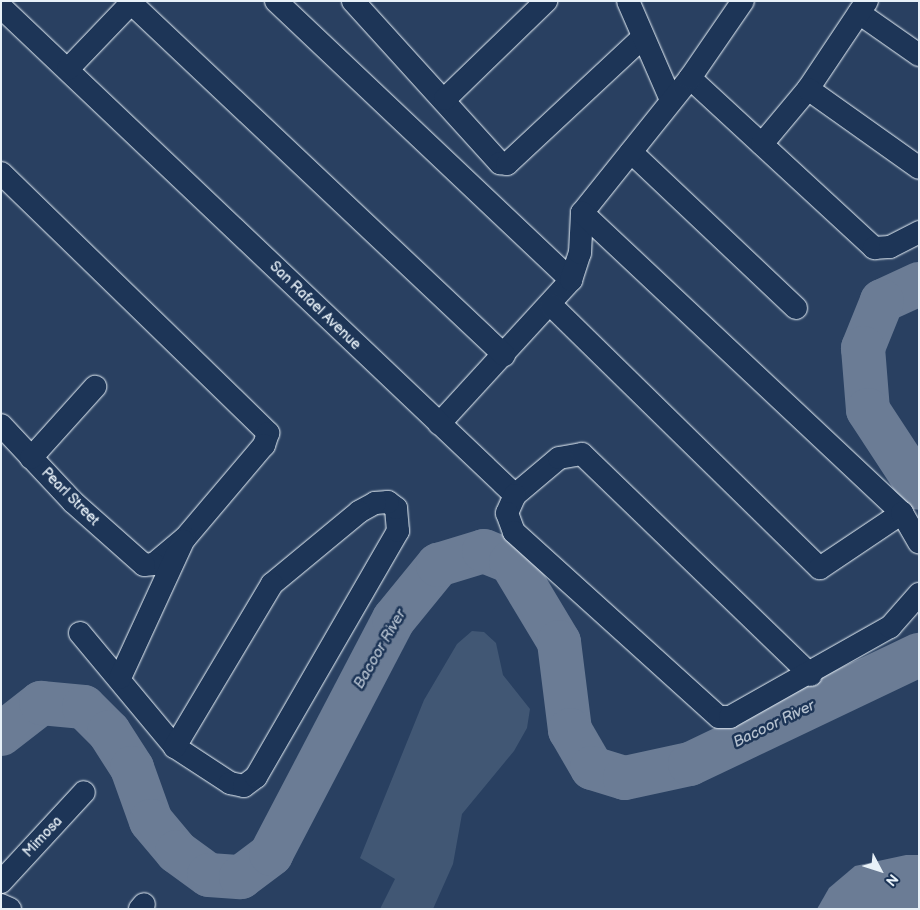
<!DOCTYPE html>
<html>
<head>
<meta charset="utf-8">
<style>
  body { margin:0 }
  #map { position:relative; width:920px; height:910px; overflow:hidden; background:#294061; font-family:"Balsamiq Sans",sans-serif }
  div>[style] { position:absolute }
  .green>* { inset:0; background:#415774 }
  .water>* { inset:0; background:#6b7c95 }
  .river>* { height:44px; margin:-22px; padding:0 22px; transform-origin:22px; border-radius:22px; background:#6b7c95 }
  .roads { filter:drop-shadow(0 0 1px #e8f1f8) drop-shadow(0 0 1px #e8f1f8) }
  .minor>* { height:22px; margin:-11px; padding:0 11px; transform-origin:11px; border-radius:11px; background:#1d3557 }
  span { translate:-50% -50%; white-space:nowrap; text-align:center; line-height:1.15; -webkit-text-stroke:5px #1d3557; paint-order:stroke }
  .street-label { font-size:14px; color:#e8f1f8 }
  .water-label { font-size:15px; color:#b6c2d0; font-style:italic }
  .frame { position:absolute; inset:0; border:2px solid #e8f1f8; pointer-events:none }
  .north { position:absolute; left:855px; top:845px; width:50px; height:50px; -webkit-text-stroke:4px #1d3557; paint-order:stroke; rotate:130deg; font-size:14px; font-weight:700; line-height:20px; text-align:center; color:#e8f1f8 }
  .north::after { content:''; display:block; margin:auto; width:18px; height:22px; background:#e8f1f8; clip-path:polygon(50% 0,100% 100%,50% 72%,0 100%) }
</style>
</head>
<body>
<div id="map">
  <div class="green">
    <i style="clip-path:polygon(472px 631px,484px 632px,496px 643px,503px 675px,530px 709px,527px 728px,514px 751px,462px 814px,453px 864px,433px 909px,380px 909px,395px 879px,360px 858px,424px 700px,457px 644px)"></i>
  </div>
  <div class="water">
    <i style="clip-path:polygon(906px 855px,919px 855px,919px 909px,817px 909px,829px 888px,855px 866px)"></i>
  </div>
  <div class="river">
    <i style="left:919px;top:284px;width:41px;rotate:155.3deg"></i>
    <i style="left:882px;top:301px;width:51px;rotate:112deg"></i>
    <i style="left:863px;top:348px;width:62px;rotate:85.4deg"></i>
    <i style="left:868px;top:410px;width:93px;rotate:56.8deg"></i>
    <i style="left:1px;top:734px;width:51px;rotate:-37.8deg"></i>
    <i style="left:41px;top:703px;width:43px;rotate:5.3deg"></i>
    <i style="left:84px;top:707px;width:35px;rotate:45deg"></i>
    <i style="left:109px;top:732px;width:43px;rotate:57.4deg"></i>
    <i style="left:132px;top:768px;width:56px;rotate:70.3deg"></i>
    <i style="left:151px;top:821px;width:40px;rotate:50deg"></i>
    <i style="left:177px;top:852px;width:39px;rotate:36deg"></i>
    <i style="left:209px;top:875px;width:32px;rotate:4deg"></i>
    <i style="left:241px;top:877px;width:38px;rotate:-37deg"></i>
    <i style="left:271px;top:854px;width:265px;rotate:-62.4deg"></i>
    <i style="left:394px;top:619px;width:70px;rotate:-50.8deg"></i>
    <i style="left:438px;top:565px;width:48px;rotate:-16.9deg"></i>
    <i style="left:484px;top:551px;width:29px;rotate:22deg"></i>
    <i style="left:511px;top:562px;width:93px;rotate:59deg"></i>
    <i style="left:559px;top:642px;width:89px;rotate:82.9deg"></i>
    <i style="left:570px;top:730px;width:44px;rotate:59.9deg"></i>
    <i style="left:592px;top:768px;width:34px;rotate:17deg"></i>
    <i style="left:625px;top:778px;width:66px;rotate:-12.2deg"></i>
    <i style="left:690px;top:764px;width:254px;rotate:-25.5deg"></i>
  </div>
  <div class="roads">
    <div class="minor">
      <i style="left:276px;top:1px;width:406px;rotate:43.4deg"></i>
      <i style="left:571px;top:280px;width:195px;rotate:132.5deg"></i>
      <i style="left:353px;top:1px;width:219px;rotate:47.8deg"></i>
      <i style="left:500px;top:163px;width:7px;rotate:8deg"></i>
      <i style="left:507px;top:164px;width:186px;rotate:-43deg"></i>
      <i style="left:628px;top:1px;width:108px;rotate:66.5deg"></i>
      <i style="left:131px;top:3px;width:513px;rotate:43.34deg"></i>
      <i style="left:1px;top:7px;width:709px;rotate:43.51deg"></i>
      <i style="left:515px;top:495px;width:57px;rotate:-40.1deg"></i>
      <i style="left:559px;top:458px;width:23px;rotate:-10deg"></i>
      <i style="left:582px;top:454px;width:318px;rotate:44deg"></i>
      <i style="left:859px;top:13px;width:73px;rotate:35deg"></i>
      <i style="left:68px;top:69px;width:94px;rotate:-46.3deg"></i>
      <i style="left:690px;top:78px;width:251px;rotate:42.7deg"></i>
      <i style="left:874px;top:248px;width:16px;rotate:-4deg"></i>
      <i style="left:890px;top:247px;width:33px;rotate:-27deg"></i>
      <i style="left:808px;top:89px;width:106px;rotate:-56.2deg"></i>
      <i style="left:445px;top:99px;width:141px;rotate:-44.1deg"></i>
      <i style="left:762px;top:144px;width:72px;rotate:-50.1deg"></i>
      <i style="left:808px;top:89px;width:136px;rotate:35.4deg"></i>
      <i style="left:631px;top:152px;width:227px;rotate:43.4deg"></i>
      <i style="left:1px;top:173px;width:373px;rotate:44.2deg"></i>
      <i style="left:268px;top:433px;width:13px;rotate:108deg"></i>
      <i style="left:264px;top:445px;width:122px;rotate:130.3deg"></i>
      <i style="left:185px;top:538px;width:40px;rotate:140deg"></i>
      <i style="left:154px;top:564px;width:10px;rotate:174deg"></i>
      <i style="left:144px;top:565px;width:95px;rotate:-138.4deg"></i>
      <i style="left:73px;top:502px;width:105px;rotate:-133.1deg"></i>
      <i style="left:571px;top:280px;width:28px;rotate:-72deg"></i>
      <i style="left:580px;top:253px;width:40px;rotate:-87.1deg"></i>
      <i style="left:582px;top:213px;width:173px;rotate:-51.3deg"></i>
      <i style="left:690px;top:78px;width:93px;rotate:-55.5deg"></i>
      <i style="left:551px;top:305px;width:376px;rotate:44.4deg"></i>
      <i style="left:820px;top:568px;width:99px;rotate:-33.9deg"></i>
      <i style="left:902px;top:513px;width:439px;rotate:-136.8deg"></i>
      <i style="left:31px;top:458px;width:96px;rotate:-48deg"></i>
      <i style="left:515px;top:495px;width:20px;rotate:114deg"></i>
      <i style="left:507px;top:513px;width:20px;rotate:70deg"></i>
      <i style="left:514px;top:532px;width:276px;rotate:42.1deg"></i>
      <i style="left:719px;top:717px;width:11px"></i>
      <i style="left:730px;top:717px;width:184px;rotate:-29.4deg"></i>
      <i style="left:890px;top:627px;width:44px;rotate:-48.7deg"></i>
      <i style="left:902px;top:513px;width:34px;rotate:60deg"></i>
      <i style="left:80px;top:633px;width:148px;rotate:50.2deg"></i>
      <i style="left:175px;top:747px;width:66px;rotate:33.2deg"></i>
      <i style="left:230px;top:783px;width:14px;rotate:12deg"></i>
      <i style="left:244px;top:786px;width:15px;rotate:-37deg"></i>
      <i style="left:256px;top:777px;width:284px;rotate:-60deg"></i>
      <i style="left:398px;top:531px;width:23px;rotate:-95deg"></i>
      <i style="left:396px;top:508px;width:10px;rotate:-143deg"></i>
      <i style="left:388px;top:502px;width:13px;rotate:176deg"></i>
      <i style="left:375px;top:503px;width:18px;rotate:151deg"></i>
      <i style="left:359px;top:512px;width:113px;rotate:140.4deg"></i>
      <i style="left:272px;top:584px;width:190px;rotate:120.8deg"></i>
      <i style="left:120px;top:678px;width:151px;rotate:-65.3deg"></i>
      <i style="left:1px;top:882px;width:122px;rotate:-47.3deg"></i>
      <i style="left:1px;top:905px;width:10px;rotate:24deg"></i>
      <i style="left:140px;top:909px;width:6px;rotate:-51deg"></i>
    </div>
  </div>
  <div class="street-label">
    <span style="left:315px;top:306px;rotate:44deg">San Rafael Avenue</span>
    <span style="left:70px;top:497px;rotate:45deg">Pearl Street</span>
    <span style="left:43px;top:837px;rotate:-47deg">Mimosa</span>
  </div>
  <div class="water-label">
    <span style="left:380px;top:649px;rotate:-60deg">Bacoor River</span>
    <span style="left:774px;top:724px;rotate:-26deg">Bacoor River</span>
  </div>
  <div class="frame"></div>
  <div class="north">N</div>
</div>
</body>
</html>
